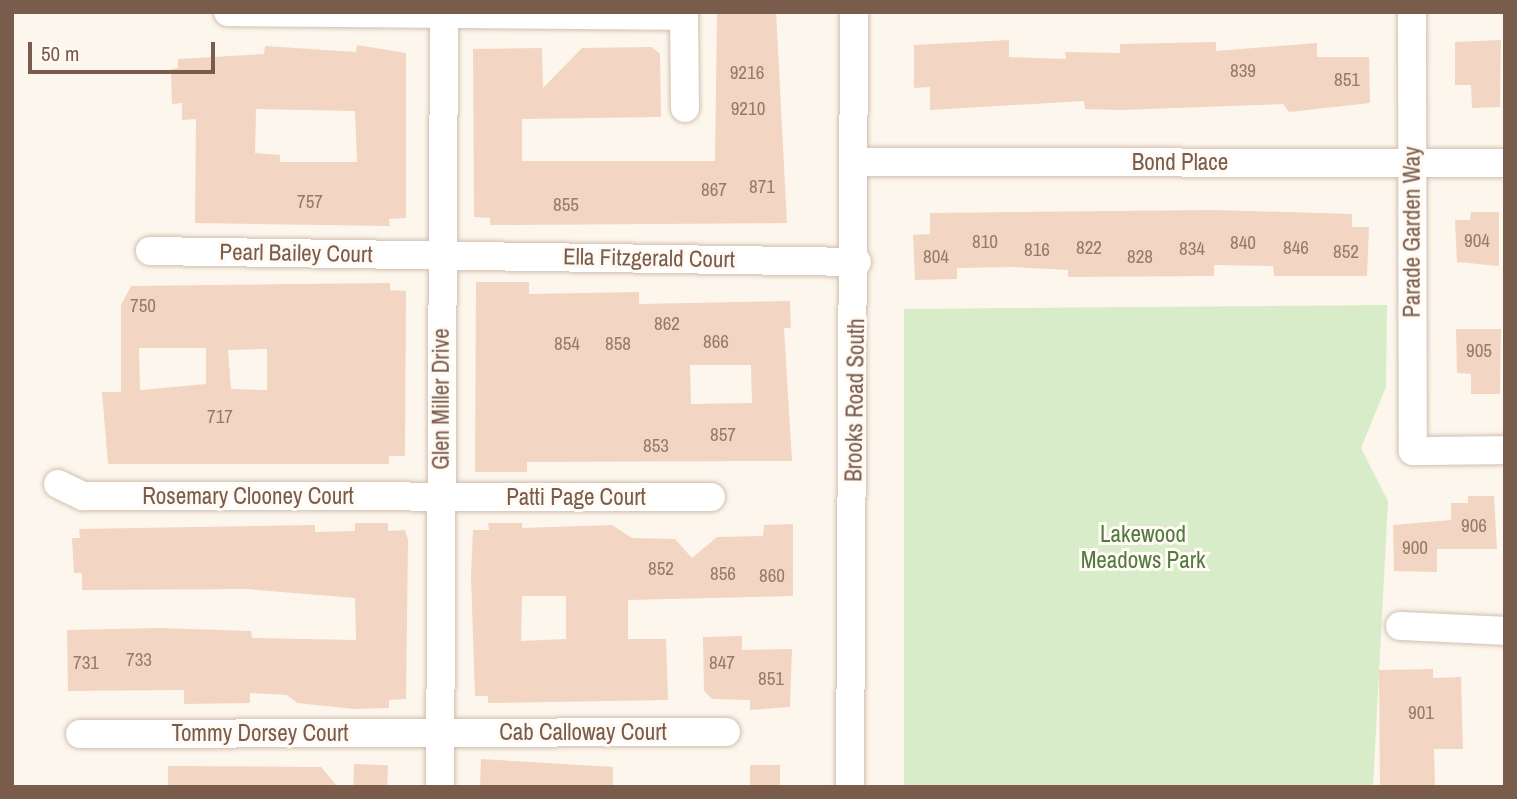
<!DOCTYPE html>
<html>
<head>
<meta charset="utf-8">
<style>
  body { margin:0 }
  #map { position:relative; width:1517px; height:799px; overflow:hidden; background:#fdf6ec; font-family:"Archivo Narrow",sans-serif }
  div>[style] { position:absolute }
  .green>* { inset:0; background:#d8ecc9 }
  .building>* { inset:0; background:#f3d5c3; transform-origin:0 0 }
  .roads { filter:drop-shadow(0 0 2px #d1beb0) drop-shadow(0 0 2px #d1beb0) }
  .minor>* { height:28px; margin:-14px; padding:0 14px; transform-origin:14px; border-radius:14px; background:#fff }
  span { translate:-50% -50%; white-space:nowrap; text-align:center; line-height:1.15; -webkit-text-stroke:6px #fffaf3; paint-order:stroke }
  .number-label { font-size:19px; color:#987a6a }
  .number-label span { -webkit-text-stroke-width:0 }
  .street-label { font-size:23px; color:#7a5c4d }
  .park-label { font-size:23px; color:#537a41 }
  .frame { position:absolute; inset:0; border:14px solid #7a5c4d; pointer-events:none }
  .scale { position:absolute; left:28px; top:42px; width:187px; height:32px; box-sizing:border-box; border:4px solid #7a5c4d; border-top:0; padding-left:9px; font-size:21px; line-height:24px; white-space:nowrap; color:#7a5c4d; -webkit-text-stroke:5px #fffaf3; paint-order:stroke }
</style>
</head>
<body>
<div id="map">
  <div class="green">
    <i style="clip-path:polygon(1387px 305px,1386px 387px,1361px 448px,1388px 501px,1373px 787px,904px 787px,904px 309px)"></i>
  </div>
  <div class="building">
    <i style="clip-path:polygon(717px 12px,776px 12px,787px 223px,490px 225px,490px 218px,474px 217px,473px 49px,542px 48px,543px 88px,582px 48px,652px 47px,660px 54px,661px 117px,522px 119px,522px 161px,715px 161px)"></i>
    <i style="clip-path:polygon(1009px 40px,1009px 57px,1066px 59px,1065px 52px,1120px 53px,1120px 44px,1216px 42px,1216px 51px,1317px 43px,1317px 57px,1369px 57px,1370px 103px,1289px 112px,1283px 104px,1120px 110px,1085px 109px,1084px 101px,930px 110px,930px 87px,914px 88px,914px 45px)"></i>
    <i style="clip-path:polygon(1501px 40px,1500px 107px,1472px 108px,1471px 85px,1455px 85px,1455px 42px)"></i>
    <i style="clip-path:polygon(evenodd,357px 45px,406px 53px,406px 218px,389px 219px,390px 226px,195px 223px,196px 119px,182px 120px,182px 103px,172px 104px,171px 69px,178px 68px,178px 59px,264px 54px,265px 46px,356px 52px,357px 45px,256px 109px,355px 111px,357px 162px,280px 162px,280px 155px,255px 153px,256px 109px)"></i>
    <i style="clip-path:polygon(1214px 210px,1352px 214px,1352px 227px,1369px 227px,1367px 276px,1274px 276px,1273px 266px,1214px 265px,1214px 276px,1068px 277px,1068px 270px,1013px 267px,957px 268px,957px 279px,915px 280px,913px 235px,930px 234px,930px 213px)"></i>
    <i style="clip-path:polygon(1471px 212px,1499px 212px,1499px 266px,1457px 262px,1455px 220px,1470px 220px)"></i>
    <i style="clip-path:polygon(evenodd,476px 282px,529px 282px,529px 294px,639px 292px,639px 304px,790px 301px,791px 328px,784px 328px,792px 461px,527px 462px,527px 472px,475px 472px,476px 282px,690px 365px,751px 365px,752px 403px,691px 404px,690px 365px)"></i>
    <i style="clip-path:polygon(evenodd,390px 283px,390px 290px,406px 291px,405px 456px,389px 456px,389px 464px,108px 464px,102px 392px,121px 392px,121px 305px,131px 286px,390px 283px,139px 348px,206px 348px,206px 384px,140px 390px,139px 348px,390px 283px,267px 349px,267px 390px,231px 389px,228px 350px,267px 349px)"></i>
    <i style="clip-path:polygon(1456px 329px,1501px 329px,1500px 394px,1471px 394px,1471px 374px,1457px 373px)"></i>
    <i style="clip-path:polygon(1468px 496px,1494px 496px,1497px 549px,1437px 549px,1437px 572px,1394px 571px,1393px 525px,1451px 520px,1451px 503px,1468px 503px)"></i>
    <i style="clip-path:polygon(355px 523px,388px 523px,388px 531px,405px 530px,408px 540px,406px 699px,389px 700px,389px 708px,354px 709px,297px 703px,287px 695px,250px 693px,250px 703px,184px 704px,184px 690px,68px 691px,67px 630px,159px 628px,251px 631px,252px 638px,356px 640px,355px 598px,246px 589px,82px 590px,82px 573px,74px 573px,72px 538px,80px 538px,79px 529px,315px 525px,315px 532px,355px 531px)"></i>
    <i style="clip-path:polygon(evenodd,488px 523px,522px 523px,522px 528px,612px 525px,632px 538px,675px 539px,692px 558px,717px 537px,763px 536px,764px 525px,793px 524px,793px 596px,628px 600px,628px 639px,666px 639px,668px 700px,488px 703px,488px 696px,475px 696px,471px 576px,473px 530px,489px 530px,488px 523px,522px 596px,566px 596px,566px 639px,521px 641px,522px 596px)"></i>
    <i style="clip-path:polygon(742px 636px,742px 650px,792px 649px,790px 707px,750px 710px,750px 700px,712px 699px,704px 691px,703px 637px)"></i>
    <i style="clip-path:polygon(1433px 669px,1433px 678px,1461px 677px,1463px 749px,1434px 749px,1435px 787px,1380px 787px,1379px 670px)"></i>
    <i style="clip-path:polygon(481px 759px,613px 767px,613px 787px,480px 787px)"></i>
    <i style="left:354px;top:764px;width:34px;height:23px;rotate:2deg"></i>
    <i style="left:750px;top:765px;width:30px;height:22px"></i>
    <i style="clip-path:polygon(168px 766px,321px 767px,338px 787px,168px 787px)"></i>
  </div>
  <div class="roads">
    <div class="minor">
      <i style="left:228px;top:12px;width:456px;rotate:0.5deg"></i>
      <i style="left:684px;top:12px;width:96px;rotate:89.4deg"></i>
      <i style="left:1412px;top:12px;width:439px;rotate:89.9deg"></i>
      <i style="left:1413px;top:451px;width:92px;rotate:-0.6deg"></i>
      <i style="left:855px;top:162px;width:650px;rotate:0.09deg"></i>
      <i style="left:150px;top:251px;width:707px;rotate:0.89deg"></i>
      <i style="left:58px;top:484px;width:28px;rotate:26deg"></i>
      <i style="left:83px;top:496px;width:628px;rotate:0.09deg"></i>
      <i style="left:1400px;top:626px;width:105px;rotate:2.7deg"></i>
      <i style="left:80px;top:734px;width:646px;rotate:-0.18deg"></i>
      <i style="left:440px;top:787px;width:775px;rotate:-89.7deg"></i>
      <i style="left:850px;top:787px;width:775px;rotate:-89.7deg"></i>
    </div>
  </div>
  <div class="number-label">
    <span style="left:1243px;top:71px">839</span>
    <span style="left:747px;top:73px">9216</span>
    <span style="left:1347px;top:80px">851</span>
    <span style="left:748px;top:109px">9210</span>
    <span style="left:762px;top:187px">871</span>
    <span style="left:714px;top:190px">867</span>
    <span style="left:310px;top:202px">757</span>
    <span style="left:566px;top:205px">855</span>
    <span style="left:1477px;top:241px">904</span>
    <span style="left:985px;top:242px">810</span>
    <span style="left:1243px;top:243px">840</span>
    <span style="left:1089px;top:248px">822</span>
    <span style="left:1296px;top:248px">846</span>
    <span style="left:1192px;top:249px">834</span>
    <span style="left:1037px;top:250px">816</span>
    <span style="left:1346px;top:252px">852</span>
    <span style="left:936px;top:257px">804</span>
    <span style="left:1140px;top:257px">828</span>
    <span style="left:143px;top:306px">750</span>
    <span style="left:667px;top:324px">862</span>
    <span style="left:716px;top:342px">866</span>
    <span style="left:567px;top:344px">854</span>
    <span style="left:618px;top:344px">858</span>
    <span style="left:1479px;top:351px">905</span>
    <span style="left:220px;top:417px">717</span>
    <span style="left:723px;top:435px">857</span>
    <span style="left:656px;top:446px">853</span>
    <span style="left:1474px;top:526px">906</span>
    <span style="left:1415px;top:548px">900</span>
    <span style="left:661px;top:569px">852</span>
    <span style="left:723px;top:574px">856</span>
    <span style="left:772px;top:576px">860</span>
    <span style="left:139px;top:660px">733</span>
    <span style="left:86px;top:663px">731</span>
    <span style="left:722px;top:663px">847</span>
    <span style="left:771px;top:679px">851</span>
    <span style="left:1421px;top:713px">901</span>
  </div>
  <div class="street-label">
    <span style="left:1180px;top:162px">Bond Place</span>
    <span style="left:1412px;top:232px;rotate:-90deg">Parade Garden Way</span>
    <span style="left:296px;top:253px;rotate:1deg">Pearl Bailey Court</span>
    <span style="left:649px;top:258px;rotate:1deg">Ella Fitzgerald Court</span>
    <span style="left:441px;top:399px;rotate:-90deg">Glen Miller Drive</span>
    <span style="left:855px;top:400px;rotate:-89deg">Brooks Road South</span>
    <span style="left:248px;top:496px">Rosemary Clooney Court</span>
    <span style="left:576px;top:497px">Patti Page Court</span>
    <span style="left:583px;top:732px">Cab Calloway Court</span>
    <span style="left:260px;top:733px">Tommy Dorsey Court</span>
  </div>
  <div class="park-label">
    <span style="left:1143px;top:547px">Lakewood<br>Meadows Park</span>
  </div>
  <div class="frame"></div>
  <div class="scale">50 m</div>
</div>
</body>
</html>
